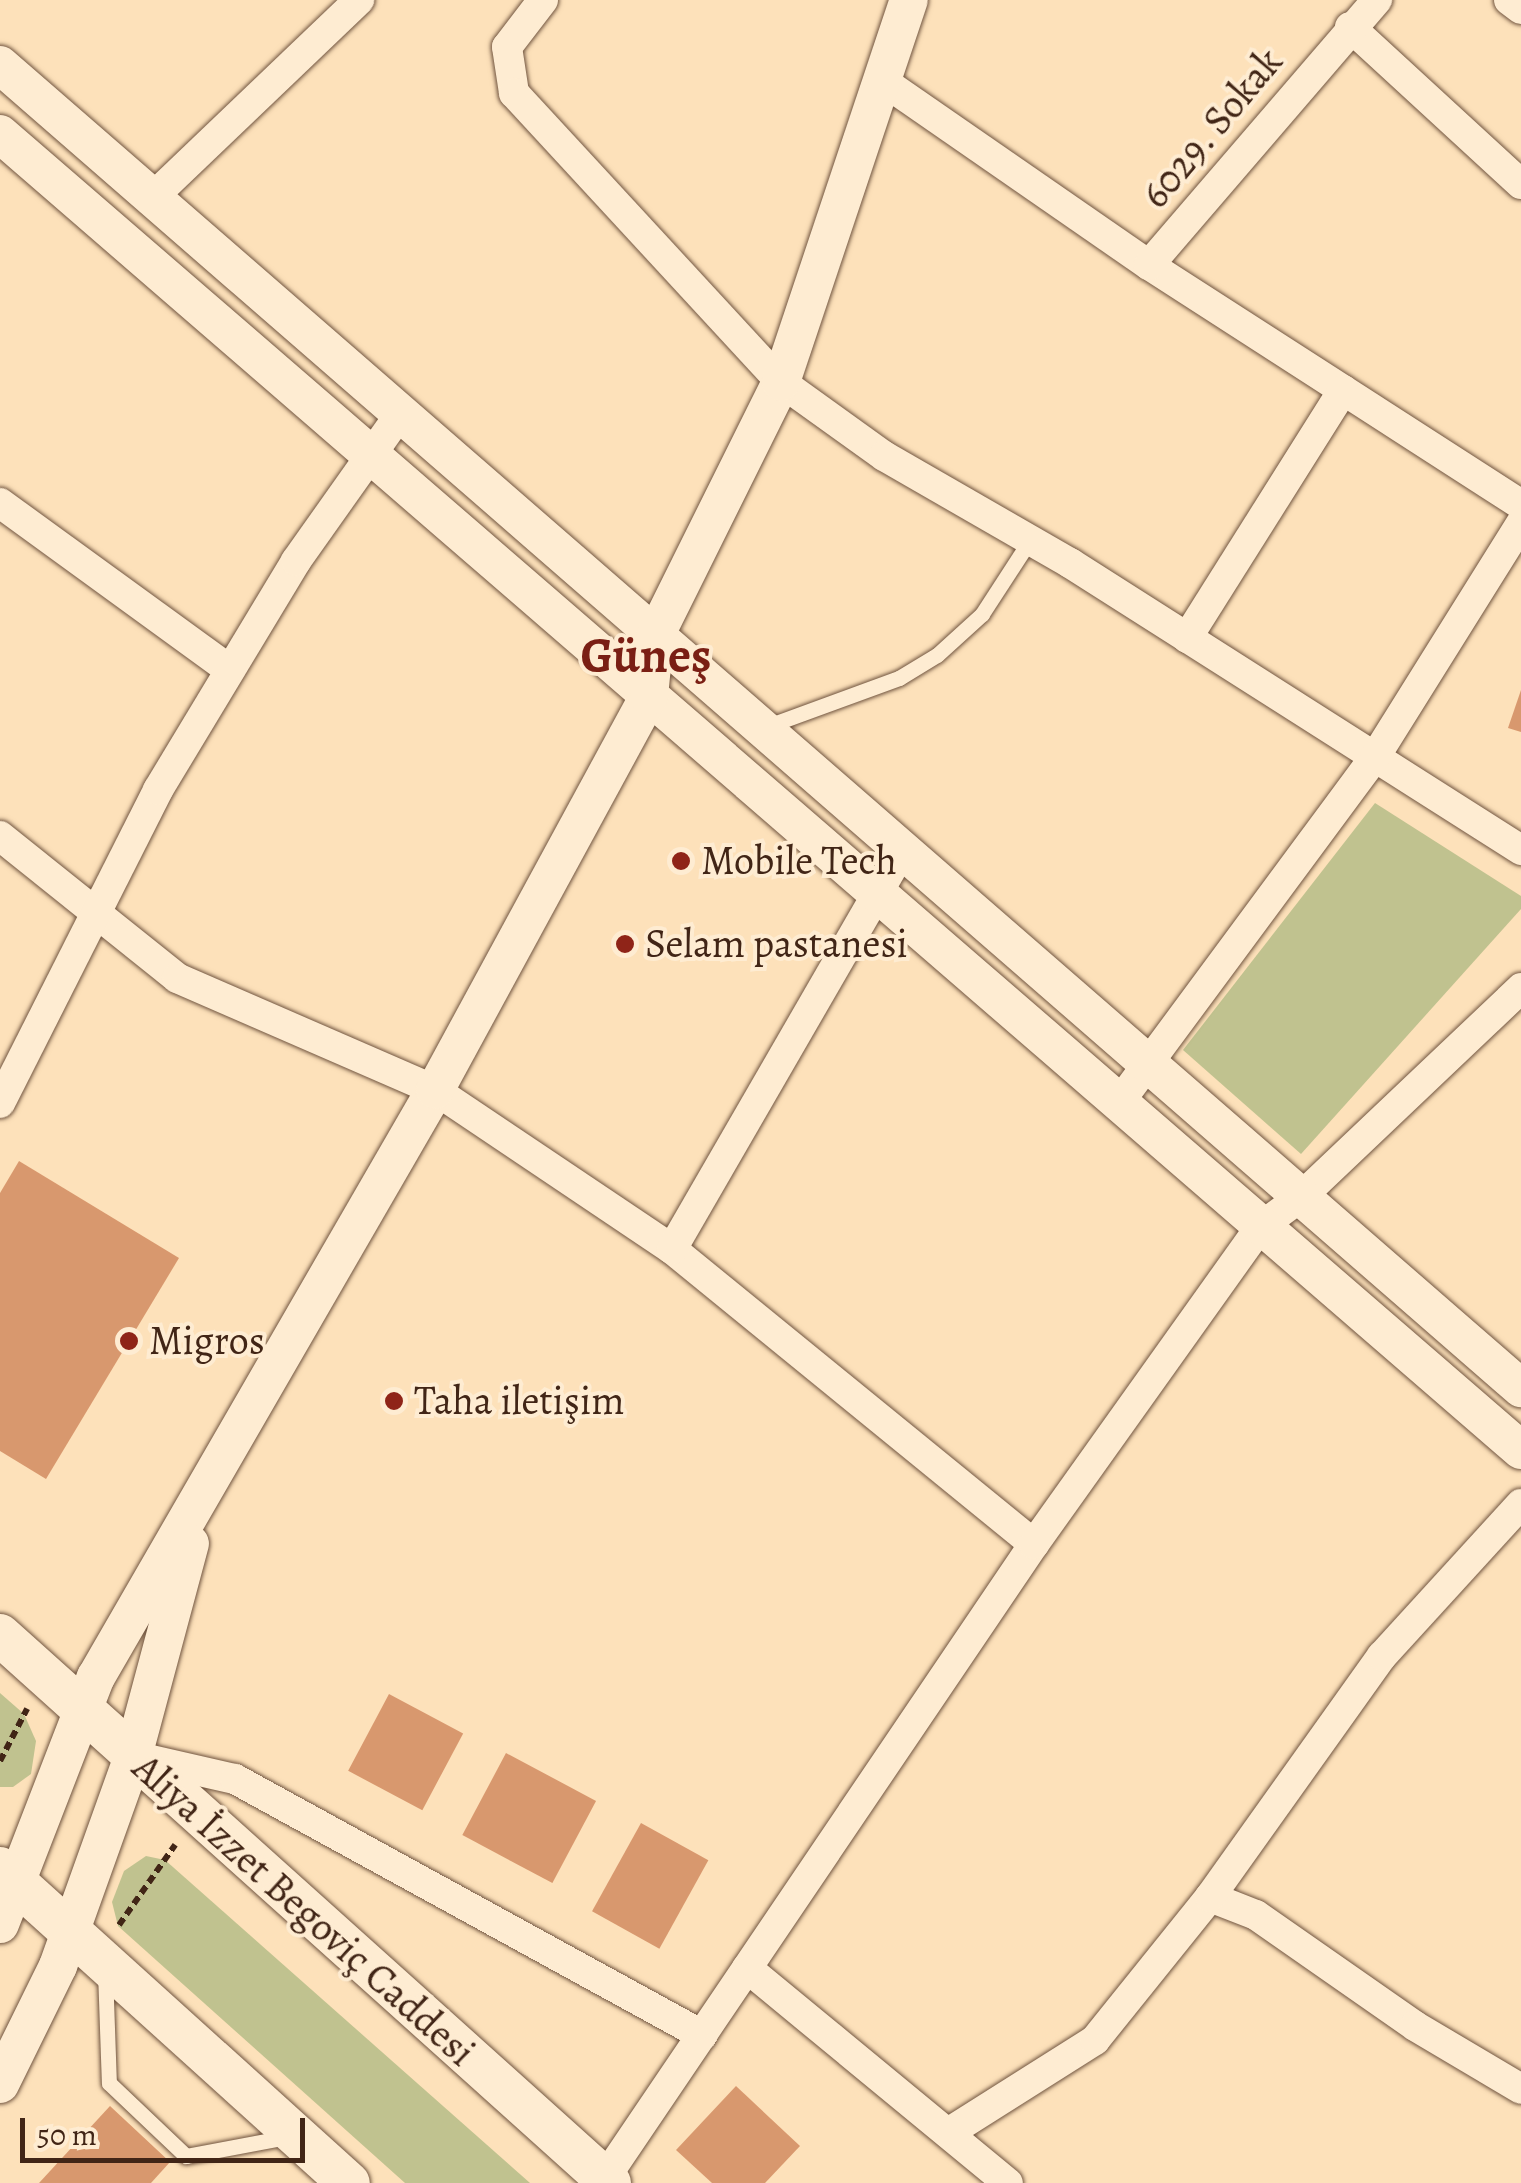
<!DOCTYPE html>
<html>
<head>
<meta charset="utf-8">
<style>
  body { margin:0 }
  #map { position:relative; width:1521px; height:2183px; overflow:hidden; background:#fde1ba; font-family:Alegreya,serif }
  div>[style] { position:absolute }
  .green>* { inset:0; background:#c0c28f }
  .building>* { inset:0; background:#d8986e; transform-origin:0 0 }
  .path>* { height:6px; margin-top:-3px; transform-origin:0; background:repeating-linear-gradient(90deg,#412516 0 8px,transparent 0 13px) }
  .roads { filter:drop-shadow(0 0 2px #70543f) drop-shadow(0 0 2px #70543f) }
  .service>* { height:15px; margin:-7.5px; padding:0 7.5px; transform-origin:7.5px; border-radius:7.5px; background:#feecd2 }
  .minor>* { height:30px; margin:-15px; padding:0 15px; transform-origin:15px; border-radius:15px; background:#feecd2 }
  .tertiary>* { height:38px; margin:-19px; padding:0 19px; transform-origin:19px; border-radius:19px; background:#feecd2 }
  .secondary>* { height:42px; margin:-21px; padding:0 21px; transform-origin:21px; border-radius:21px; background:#feecd2 }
  .dots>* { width:28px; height:28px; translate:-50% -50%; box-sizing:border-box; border:5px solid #feecd2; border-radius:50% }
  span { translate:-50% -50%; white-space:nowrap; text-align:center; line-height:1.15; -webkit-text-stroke:8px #feecd2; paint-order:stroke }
  .street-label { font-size:40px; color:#412516 }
  .poi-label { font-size:40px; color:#412516 }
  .left { translate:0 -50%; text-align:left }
  .district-label { font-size:50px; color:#7a1f14; font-weight:700 }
  .scale { position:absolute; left:20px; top:2118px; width:285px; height:45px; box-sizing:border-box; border:5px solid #412516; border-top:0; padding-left:12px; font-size:30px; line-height:35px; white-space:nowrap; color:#412516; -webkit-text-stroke:8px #feecd2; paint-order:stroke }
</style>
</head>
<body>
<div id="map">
  <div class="green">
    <i style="clip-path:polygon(1375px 803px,1521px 896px,1521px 909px,1301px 1154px,1183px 1050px)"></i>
    <i style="clip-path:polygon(0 1693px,24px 1714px,36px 1741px,31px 1774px,13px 1787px,0 1787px)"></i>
    <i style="clip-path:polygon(146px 1856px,165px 1860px,530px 2183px,405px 2183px,118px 1926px,112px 1902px,124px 1871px)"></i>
  </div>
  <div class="building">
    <i style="clip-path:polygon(1521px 690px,1521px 732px,1508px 728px)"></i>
    <i style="clip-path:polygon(19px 1161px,179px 1258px,46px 1479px,0 1451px,0 1193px)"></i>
    <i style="left:389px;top:1694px;width:84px;height:87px;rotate:28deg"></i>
    <i style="left:506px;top:1753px;width:102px;height:93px;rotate:28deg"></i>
    <i style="left:641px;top:1823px;width:77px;height:101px;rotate:29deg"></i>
    <i style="clip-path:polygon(736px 2086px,800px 2146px,765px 2183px,712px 2183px,676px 2150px)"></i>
    <i style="clip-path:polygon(110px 2106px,170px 2162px,151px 2183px,39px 2183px)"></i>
  </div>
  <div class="path">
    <i style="left:0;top:1761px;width:59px;rotate:-62.6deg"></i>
    <i style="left:119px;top:1925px;width:98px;rotate:-55deg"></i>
  </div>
  <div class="roads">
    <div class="service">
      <i style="left:765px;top:727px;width:143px;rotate:-20.1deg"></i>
      <i style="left:899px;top:678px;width:44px;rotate:-31.2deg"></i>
      <i style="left:937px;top:655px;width:61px;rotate:-42.3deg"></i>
      <i style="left:982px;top:614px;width:88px;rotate:-57deg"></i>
      <i style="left:105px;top:1971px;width:112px;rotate:88deg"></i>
      <i style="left:109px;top:2083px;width:106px;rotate:43.5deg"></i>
      <i style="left:186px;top:2156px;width:104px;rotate:-10.6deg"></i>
    </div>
    <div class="minor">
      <i style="left:543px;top:0;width:59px;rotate:127.5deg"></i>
      <i style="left:507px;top:47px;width:47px;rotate:81.3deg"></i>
      <i style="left:514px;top:93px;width:393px;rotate:47.3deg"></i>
      <i style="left:781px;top:382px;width:127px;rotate:35.7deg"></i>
      <i style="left:884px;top:456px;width:215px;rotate:29.9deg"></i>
      <i style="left:1070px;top:563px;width:535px;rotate:32.47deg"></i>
      <i style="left:1509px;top:0;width:15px;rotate:37deg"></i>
      <i style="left:1350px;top:27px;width:232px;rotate:42.6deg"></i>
      <i style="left:883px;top:81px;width:323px;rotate:34.7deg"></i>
      <i style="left:1149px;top:265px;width:443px;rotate:32.8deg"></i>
      <i style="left:154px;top:196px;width:284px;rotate:-43.7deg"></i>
      <i style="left:1149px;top:265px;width:350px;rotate:-49.3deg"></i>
      <i style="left:0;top:503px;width:284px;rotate:36deg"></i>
      <i style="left:1187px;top:638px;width:293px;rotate:-57.8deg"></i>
      <i style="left:0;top:836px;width:227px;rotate:38.7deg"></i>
      <i style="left:177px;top:978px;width:281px;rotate:23.5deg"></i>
      <i style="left:435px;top:1090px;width:285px;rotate:33.9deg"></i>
      <i style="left:672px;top:1249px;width:467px;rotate:39.2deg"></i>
      <i style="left:0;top:1103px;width:351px;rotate:-63.2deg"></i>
      <i style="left:158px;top:790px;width:267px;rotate:-58.9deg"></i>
      <i style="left:296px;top:561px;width:180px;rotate:-54.7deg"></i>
      <i style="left:1118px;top:1104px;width:432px;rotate:-53.5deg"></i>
      <i style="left:1375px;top:757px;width:276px;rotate:-58deg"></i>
      <i style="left:672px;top:1249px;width:462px;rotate:-60deg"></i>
      <i style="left:138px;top:1757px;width:99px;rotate:12.8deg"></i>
      <i style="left:235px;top:1779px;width:533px;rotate:28.73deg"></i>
      <i style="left:1210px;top:1897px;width:49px;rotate:21.4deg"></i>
      <i style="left:1256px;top:1915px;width:194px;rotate:34.9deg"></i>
      <i style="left:1415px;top:2026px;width:123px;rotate:30.7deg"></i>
      <i style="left:747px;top:1968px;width:338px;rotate:39.5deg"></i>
      <i style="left:948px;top:2133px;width:174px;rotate:-32.3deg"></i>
      <i style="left:1095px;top:2040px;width:184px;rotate:-51.2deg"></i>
      <i style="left:1210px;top:1897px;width:296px;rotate:-54.5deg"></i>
      <i style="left:1382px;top:1656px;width:206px;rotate:-47.6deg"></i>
      <i style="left:605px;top:2178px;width:766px;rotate:-55.92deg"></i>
      <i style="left:1034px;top:1544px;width:388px;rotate:-54.5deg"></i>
      <i style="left:1259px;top:1228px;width:54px;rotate:-36.7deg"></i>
      <i style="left:1302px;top:1196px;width:302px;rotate:-43.5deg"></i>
    </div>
    <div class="tertiary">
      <i style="left:0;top:65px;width:2016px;rotate:41.02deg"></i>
      <i style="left:0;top:134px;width:2011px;rotate:40.87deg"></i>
      <i style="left:0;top:1924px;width:265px;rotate:-68.8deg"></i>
      <i style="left:96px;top:1677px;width:678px;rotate:-59.99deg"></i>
      <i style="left:435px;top:1090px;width:448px;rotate:-61.5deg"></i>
      <i style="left:649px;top:696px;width:60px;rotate:-84.3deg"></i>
      <i style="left:655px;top:636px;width:284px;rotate:-63.6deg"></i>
      <i style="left:781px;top:382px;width:403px;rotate:-71.5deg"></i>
      <i style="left:0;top:2084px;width:131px;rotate:-63.8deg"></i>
      <i style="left:58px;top:1966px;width:223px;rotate:-70.3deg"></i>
      <i style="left:133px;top:1756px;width:220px;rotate:-75deg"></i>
    </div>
    <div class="secondary">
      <i style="left:0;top:1635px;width:820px;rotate:41.94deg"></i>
      <i style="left:0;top:1868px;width:470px;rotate:42.1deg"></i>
    </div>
  </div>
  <div class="dots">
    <i style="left:681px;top:861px;background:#8f2418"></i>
    <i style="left:625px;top:944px;background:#8f2418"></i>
    <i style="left:129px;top:1341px;background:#8f2418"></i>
    <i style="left:394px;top:1401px;background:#8f2418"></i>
  </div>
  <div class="street-label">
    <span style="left:1212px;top:128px;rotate:-50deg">6029. Sokak</span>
    <span style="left:304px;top:1910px;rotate:42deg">Aliya İzzet Begoviç Caddesi</span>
  </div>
  <div class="poi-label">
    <span class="left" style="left:701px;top:861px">Mobile Tech</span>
    <span class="left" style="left:645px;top:944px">Selam pastanesi</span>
    <span class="left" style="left:149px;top:1341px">Migros</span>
    <span class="left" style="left:414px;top:1401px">Taha iletişim</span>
  </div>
  <div class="district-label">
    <span style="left:646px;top:656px">Güneş</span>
  </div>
  <div class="scale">50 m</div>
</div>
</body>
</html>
